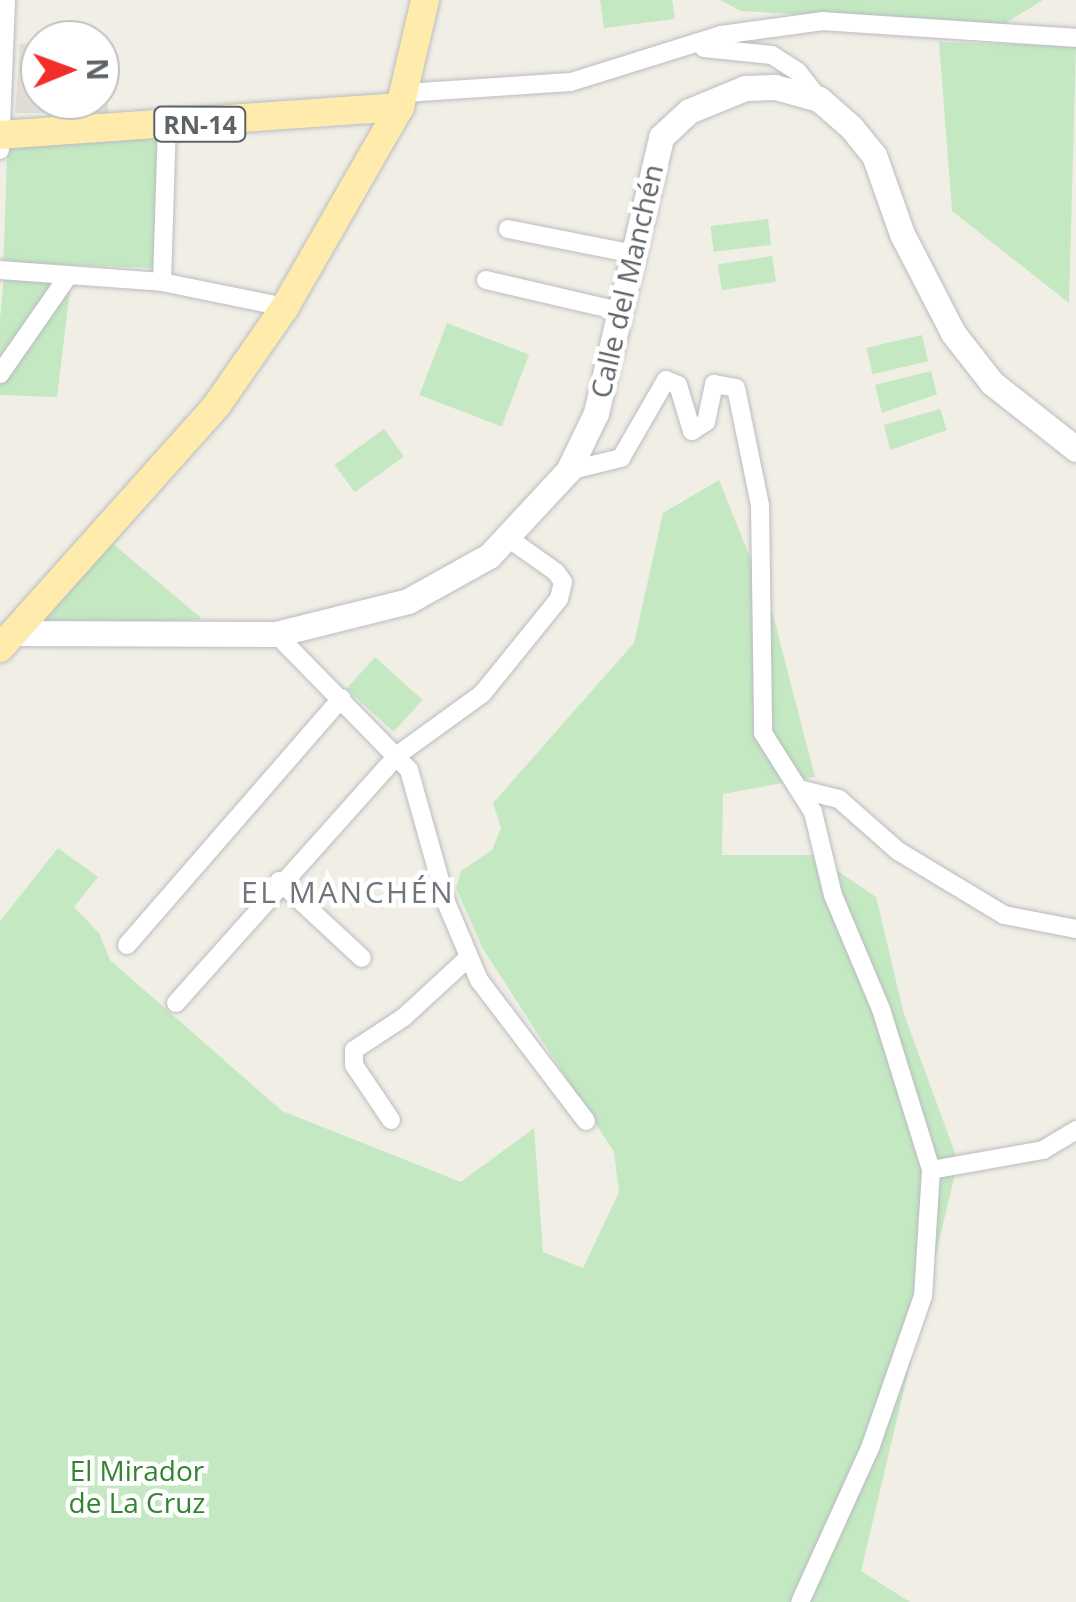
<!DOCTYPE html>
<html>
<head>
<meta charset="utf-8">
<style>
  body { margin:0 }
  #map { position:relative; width:1076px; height:1602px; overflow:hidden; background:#f1eee6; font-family:"Open Sans",sans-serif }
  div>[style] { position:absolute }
  .education>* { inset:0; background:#e1ddd4 }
  .green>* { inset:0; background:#c4e9c2; transform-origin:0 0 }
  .roads { filter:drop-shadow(0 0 2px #b9bcc0) drop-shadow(0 0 2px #b9bcc0) }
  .street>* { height:18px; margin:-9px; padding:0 9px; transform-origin:9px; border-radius:9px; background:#fff }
  .secondary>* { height:25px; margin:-12.5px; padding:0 12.5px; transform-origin:12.5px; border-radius:12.5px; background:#fff }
  .primary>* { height:28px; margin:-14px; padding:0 14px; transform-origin:14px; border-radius:14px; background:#ffecad }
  span { translate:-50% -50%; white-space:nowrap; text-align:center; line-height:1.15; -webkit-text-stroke:9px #fff; paint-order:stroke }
  .shield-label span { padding:2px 8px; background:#fff; border:2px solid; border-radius:8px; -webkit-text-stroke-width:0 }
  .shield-label { font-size:25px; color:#5e6367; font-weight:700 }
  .street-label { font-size:28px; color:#5e6367 }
  .park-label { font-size:28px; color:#318430 }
  .neighbourhood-label { font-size:30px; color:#6f757a; letter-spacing:2.5px }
  .north { position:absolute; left:20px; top:20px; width:100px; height:100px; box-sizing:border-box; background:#fff; border:2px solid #bfc1c2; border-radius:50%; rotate:89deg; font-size:28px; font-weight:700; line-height:40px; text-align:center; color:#5e6367 }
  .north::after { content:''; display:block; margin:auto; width:35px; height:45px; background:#f32d2a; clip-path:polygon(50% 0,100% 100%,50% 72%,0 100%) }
</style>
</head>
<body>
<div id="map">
  <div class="education">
    <i style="clip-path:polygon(105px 36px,108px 113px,15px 113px,20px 44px,40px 42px,40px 100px,100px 100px,100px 40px,60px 40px)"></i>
  </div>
  <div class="green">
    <i style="clip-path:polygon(600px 0,672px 0,675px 19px,604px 28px)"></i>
    <i style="clip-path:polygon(720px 0,1043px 0,1001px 26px,741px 11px)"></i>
    <i style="clip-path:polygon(939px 42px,1076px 46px,1069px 303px,952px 211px)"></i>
    <i style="left:159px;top:133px;width:135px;height:151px;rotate:92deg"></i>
    <i style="left:768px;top:219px;width:26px;height:58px;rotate:83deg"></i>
    <i style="left:772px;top:256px;width:26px;height:55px;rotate:81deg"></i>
    <i style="clip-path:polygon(4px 275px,59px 279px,0 366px,0 319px)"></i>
    <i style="clip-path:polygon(71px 282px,57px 397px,0 395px,0 380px)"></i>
    <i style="left:447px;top:323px;width:88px;height:77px;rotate:21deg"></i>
    <i style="left:922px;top:335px;width:27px;height:57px;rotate:77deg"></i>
    <i style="clip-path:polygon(931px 371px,937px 394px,882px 413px,875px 385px)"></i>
    <i style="clip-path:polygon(940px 409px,947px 430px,890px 450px,884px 425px)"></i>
    <i style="left:384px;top:429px;width:34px;height:61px;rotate:54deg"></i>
    <i style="clip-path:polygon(719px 480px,773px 615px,815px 777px,723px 794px,722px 855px,814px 855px,876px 897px,904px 1014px,958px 1161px,861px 1571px,910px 1602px,0 1602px,0 921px,58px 848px,98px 877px,74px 907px,99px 933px,110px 960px,282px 1111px,461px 1182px,534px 1128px,543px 1252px,583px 1268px,619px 1192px,614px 1152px,483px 949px,456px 888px,461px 871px,492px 850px,501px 828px,493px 803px,634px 643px,663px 513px)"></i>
    <i style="clip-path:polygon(111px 542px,202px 619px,26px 628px)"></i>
    <i style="left:375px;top:657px;width:64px;height:43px;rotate:42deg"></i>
  </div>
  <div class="roads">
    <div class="street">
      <i style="left:704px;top:48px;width:68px;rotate:5.9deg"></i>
      <i style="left:772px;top:55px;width:31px;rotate:33deg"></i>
      <i style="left:798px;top:72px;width:34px;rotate:52deg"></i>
      <i style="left:405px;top:93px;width:166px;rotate:-3.8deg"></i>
      <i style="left:571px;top:82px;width:157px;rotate:-17.4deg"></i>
      <i style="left:721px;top:35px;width:103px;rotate:-7.8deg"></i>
      <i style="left:823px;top:21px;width:254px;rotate:3.8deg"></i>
      <i style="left:0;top:150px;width:150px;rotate:-87.7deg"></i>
      <i style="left:508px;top:229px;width:128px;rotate:11.2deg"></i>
      <i style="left:0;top:270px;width:162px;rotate:4.2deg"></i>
      <i style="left:162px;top:282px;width:126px;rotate:11.5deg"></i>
      <i style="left:486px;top:280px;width:141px;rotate:13.1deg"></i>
      <i style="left:162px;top:282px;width:155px;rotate:-88.2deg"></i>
      <i style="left:0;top:374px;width:119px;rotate:-55.2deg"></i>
      <i style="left:568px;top:471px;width:55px;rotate:-13.8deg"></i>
      <i style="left:621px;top:458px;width:90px;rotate:-60deg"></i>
      <i style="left:666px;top:380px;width:13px;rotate:23deg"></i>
      <i style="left:678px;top:385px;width:48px;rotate:73.1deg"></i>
      <i style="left:692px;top:431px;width:17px;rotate:-33deg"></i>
      <i style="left:706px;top:422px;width:39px;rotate:-78deg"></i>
      <i style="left:714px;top:384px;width:22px;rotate:10deg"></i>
      <i style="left:736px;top:388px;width:119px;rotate:78.4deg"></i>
      <i style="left:760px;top:505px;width:228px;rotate:89.2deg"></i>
      <i style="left:763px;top:733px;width:93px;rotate:57.7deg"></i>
      <i style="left:813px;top:812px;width:85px;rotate:76.5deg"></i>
      <i style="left:833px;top:895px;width:124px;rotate:67.2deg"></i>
      <i style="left:881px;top:1009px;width:169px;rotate:72.7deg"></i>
      <i style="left:931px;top:1170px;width:126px;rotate:93.6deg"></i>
      <i style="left:923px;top:1296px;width:161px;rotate:109.2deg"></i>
      <i style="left:870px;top:1448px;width:169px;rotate:114.4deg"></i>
      <i style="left:276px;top:634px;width:190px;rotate:45.6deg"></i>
      <i style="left:409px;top:770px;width:137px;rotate:74.3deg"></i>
      <i style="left:446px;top:902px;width:85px;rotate:67.1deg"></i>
      <i style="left:479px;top:980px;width:177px;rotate:52.8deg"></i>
      <i style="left:799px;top:789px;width:41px;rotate:14deg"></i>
      <i style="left:839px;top:799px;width:79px;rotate:41.4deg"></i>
      <i style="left:898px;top:851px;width:124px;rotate:31.1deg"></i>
      <i style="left:1004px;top:915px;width:73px;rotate:11deg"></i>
      <i style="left:279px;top:881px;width:113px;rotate:42.9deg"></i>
      <i style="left:127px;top:945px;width:327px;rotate:-49deg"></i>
      <i style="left:176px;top:1003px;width:334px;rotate:-48.2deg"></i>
      <i style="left:399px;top:754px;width:102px;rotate:-35.9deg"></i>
      <i style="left:482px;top:694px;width:122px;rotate:-51deg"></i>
      <i style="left:559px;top:599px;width:17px;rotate:-77deg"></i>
      <i style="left:563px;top:582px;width:12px;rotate:-125deg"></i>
      <i style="left:556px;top:572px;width:59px;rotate:-144.7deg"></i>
      <i style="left:391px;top:1120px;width:66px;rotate:-123.9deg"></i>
      <i style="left:354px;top:1065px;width:15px;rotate:-90deg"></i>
      <i style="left:354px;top:1050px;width:60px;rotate:-33.4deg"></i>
      <i style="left:404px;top:1017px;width:88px;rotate:-42.7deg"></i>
      <i style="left:931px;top:1170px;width:114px;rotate:-10.1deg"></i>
      <i style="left:1043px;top:1150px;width:39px;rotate:-31deg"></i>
    </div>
    <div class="secondary">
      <i style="left:15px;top:633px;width:261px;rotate:0.2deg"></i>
      <i style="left:276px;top:634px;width:136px;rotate:-14deg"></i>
      <i style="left:408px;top:601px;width:93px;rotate:-29.1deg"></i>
      <i style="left:489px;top:556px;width:116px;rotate:-47.1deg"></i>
      <i style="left:568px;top:471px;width:64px;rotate:-64.2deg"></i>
      <i style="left:596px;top:413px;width:284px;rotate:-76.7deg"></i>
      <i style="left:661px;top:137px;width:38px;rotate:-43deg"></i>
      <i style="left:689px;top:111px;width:61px;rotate:-22.3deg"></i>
      <i style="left:745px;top:88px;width:30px;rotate:-2deg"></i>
      <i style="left:775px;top:87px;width:46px;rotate:15.3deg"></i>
      <i style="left:819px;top:99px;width:43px;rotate:41.2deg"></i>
      <i style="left:851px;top:127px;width:36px;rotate:51deg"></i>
      <i style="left:874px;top:155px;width:84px;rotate:70.5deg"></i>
      <i style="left:902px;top:234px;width:111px;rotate:62.7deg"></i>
      <i style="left:953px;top:333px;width:63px;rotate:52deg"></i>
      <i style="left:992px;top:383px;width:107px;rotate:38.2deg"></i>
    </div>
    <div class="primary">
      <i style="left:0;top:135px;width:401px;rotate:-4deg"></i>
      <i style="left:0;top:648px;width:326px;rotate:-48.2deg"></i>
      <i style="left:217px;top:405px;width:119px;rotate:-55.2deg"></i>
      <i style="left:285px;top:307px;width:231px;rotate:-60.1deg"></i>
      <i style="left:400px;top:107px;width:110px;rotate:-76.8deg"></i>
    </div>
  </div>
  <div class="shield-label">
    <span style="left:200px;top:124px">RN-14</span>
  </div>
  <div class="street-label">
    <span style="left:626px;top:281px;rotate:-77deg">Calle del Manchén</span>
  </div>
  <div class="park-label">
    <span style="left:137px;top:1486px">El Mirador<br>de La Cruz</span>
  </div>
  <div class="neighbourhood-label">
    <span style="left:348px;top:892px">EL MANCHÉN</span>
  </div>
  <div class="north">N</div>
</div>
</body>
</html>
